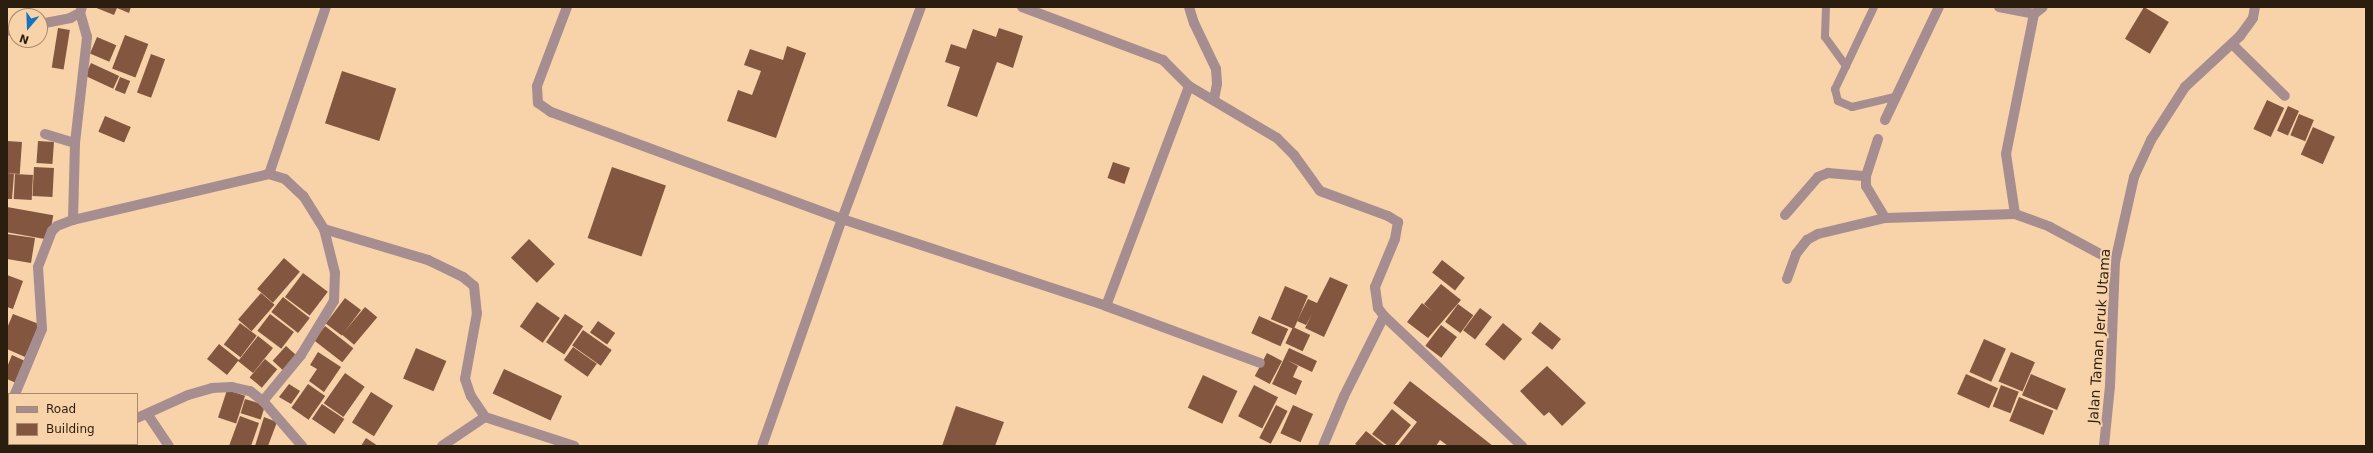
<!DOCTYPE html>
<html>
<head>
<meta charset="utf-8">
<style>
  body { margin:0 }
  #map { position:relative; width:2373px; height:453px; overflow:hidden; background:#f8d2a9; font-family:"DejaVu Sans",sans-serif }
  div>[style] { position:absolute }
  .building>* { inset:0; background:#83573f; transform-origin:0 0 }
  .service>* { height:8px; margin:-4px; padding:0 4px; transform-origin:4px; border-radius:4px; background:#a68d90 }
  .minor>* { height:10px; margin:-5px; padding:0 5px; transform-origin:5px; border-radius:5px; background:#a68d90 }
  span { translate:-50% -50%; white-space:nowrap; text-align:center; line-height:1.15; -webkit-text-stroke:4px #f8d2a9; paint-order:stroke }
  .street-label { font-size:14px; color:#2b1e0e }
  .frame { position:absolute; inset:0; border:8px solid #2b1e0e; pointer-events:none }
  .legend { position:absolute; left:8px; top:393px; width:130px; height:52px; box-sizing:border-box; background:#f8d2a9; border:1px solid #a68a6b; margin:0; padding:5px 7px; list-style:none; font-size:12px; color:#2b1e0e }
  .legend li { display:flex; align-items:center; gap:8px; height:20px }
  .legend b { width:20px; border:1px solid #a68a6b }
  .north { position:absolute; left:8px; top:8px; width:40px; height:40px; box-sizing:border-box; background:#f8d2a9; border:1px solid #a68a6b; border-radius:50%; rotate:199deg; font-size:11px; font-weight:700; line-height:16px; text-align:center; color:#2b1e0e }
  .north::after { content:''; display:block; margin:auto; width:14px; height:18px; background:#1573c0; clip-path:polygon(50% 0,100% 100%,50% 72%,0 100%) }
</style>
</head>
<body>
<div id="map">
  <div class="building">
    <i style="clip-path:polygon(94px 7px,131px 7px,129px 13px,117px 8px,114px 15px)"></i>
    <i style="left:2144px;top:7px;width:29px;height:37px;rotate:31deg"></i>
    <i style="left:58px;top:28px;width:12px;height:40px;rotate:9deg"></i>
    <i style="clip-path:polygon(999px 28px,1023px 36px,1013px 68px,997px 62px,977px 117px,947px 106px,960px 67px,945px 62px,951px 44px,966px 49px,973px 29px,996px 37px)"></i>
    <i style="left:125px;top:35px;width:25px;height:36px;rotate:21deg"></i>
    <i style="left:97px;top:37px;width:21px;height:18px;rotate:23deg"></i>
    <i style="clip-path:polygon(787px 46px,806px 53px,776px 138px,727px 121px,738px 90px,752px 95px,761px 71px,744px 65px,750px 49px,783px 60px)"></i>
    <i style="left:151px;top:54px;width:15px;height:41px;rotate:20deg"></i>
    <i style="left:91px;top:63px;width:31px;height:14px;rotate:25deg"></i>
    <i style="left:342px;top:71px;width:57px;height:55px;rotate:18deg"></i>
    <i style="left:120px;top:77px;width:11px;height:14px;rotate:22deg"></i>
    <i style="left:2267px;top:100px;width:19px;height:32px;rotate:25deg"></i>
    <i style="left:2288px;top:106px;width:12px;height:27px;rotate:24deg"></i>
    <i style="left:2299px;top:114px;width:16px;height:23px;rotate:22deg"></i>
    <i style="left:105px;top:116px;width:28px;height:17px;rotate:23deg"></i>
    <i style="left:2313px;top:127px;width:24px;height:30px;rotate:24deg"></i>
    <i style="left:7px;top:141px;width:15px;height:32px;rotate:4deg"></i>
    <i style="left:38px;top:141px;width:16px;height:22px;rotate:4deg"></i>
    <i style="left:1113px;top:162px;width:18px;height:17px;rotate:19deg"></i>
    <i style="left:34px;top:167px;width:20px;height:29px;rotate:3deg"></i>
    <i style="left:612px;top:167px;width:57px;height:75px;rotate:19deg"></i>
    <i style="clip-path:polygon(7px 173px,14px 174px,12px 199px,7px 199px)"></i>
    <i style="left:15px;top:174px;width:18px;height:25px;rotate:3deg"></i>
    <i style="left:7px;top:207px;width:47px;height:25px;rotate:10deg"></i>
    <i style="clip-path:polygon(7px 234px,35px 238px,31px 263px,7px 259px)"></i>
    <i style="left:529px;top:239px;width:36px;height:26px;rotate:44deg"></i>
    <i style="left:284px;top:258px;width:21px;height:41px;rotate:41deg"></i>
    <i style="left:1442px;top:260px;width:29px;height:16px;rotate:38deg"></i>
    <i style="left:303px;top:273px;width:31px;height:30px;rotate:37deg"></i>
    <i style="clip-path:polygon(7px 275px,23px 281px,13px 309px,7px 307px)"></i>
    <i style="clip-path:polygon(1330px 277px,1348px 285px,1324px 337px,1305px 328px,1312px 314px,1306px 325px,1297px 321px,1308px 299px,1317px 303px)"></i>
    <i style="clip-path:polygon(1441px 284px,1461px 300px,1428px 338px,1407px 322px,1422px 303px,1433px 312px,1424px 304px)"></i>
    <i style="left:1285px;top:286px;width:25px;height:36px;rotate:23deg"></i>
    <i style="left:261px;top:293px;width:18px;height:35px;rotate:41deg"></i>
    <i style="left:283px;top:297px;width:34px;height:19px;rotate:38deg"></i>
    <i style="left:345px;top:298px;width:20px;height:32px;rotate:37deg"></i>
    <i style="left:537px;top:302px;width:28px;height:30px;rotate:35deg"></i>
    <i style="left:1458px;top:304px;width:19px;height:22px;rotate:36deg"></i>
    <i style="left:365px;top:307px;width:16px;height:36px;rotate:40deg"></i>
    <i style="left:1480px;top:308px;width:15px;height:28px;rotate:37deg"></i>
    <i style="clip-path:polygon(13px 314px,39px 324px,25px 357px,7px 349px,7px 328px)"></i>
    <i style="left:270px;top:314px;width:30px;height:21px;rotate:37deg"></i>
    <i style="left:565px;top:314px;width:22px;height:34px;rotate:34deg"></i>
    <i style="left:1259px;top:316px;width:32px;height:19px;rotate:24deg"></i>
    <i style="left:598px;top:321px;width:21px;height:14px;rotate:35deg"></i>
    <i style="left:1540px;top:322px;width:27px;height:14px;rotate:39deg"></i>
    <i style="left:240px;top:323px;width:21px;height:27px;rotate:37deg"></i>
    <i style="left:1503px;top:323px;width:25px;height:28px;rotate:40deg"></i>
    <i style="left:1441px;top:325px;width:20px;height:26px;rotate:37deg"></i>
    <i style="left:325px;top:326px;width:36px;height:18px;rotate:38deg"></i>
    <i style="left:1293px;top:327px;width:19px;height:18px;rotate:25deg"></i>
    <i style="left:583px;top:330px;width:35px;height:19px;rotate:35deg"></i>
    <i style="clip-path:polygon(258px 336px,273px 348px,253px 373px,238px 361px,227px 375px,207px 359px,219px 344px,239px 360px)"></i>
    <i style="left:1984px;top:339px;width:24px;height:36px;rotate:24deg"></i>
    <i style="left:286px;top:346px;width:15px;height:20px;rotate:42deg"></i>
    <i style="left:573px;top:347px;width:29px;height:16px;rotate:35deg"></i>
    <i style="left:416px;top:348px;width:33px;height:33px;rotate:23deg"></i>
    <i style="clip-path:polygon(1289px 348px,1317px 361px,1312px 372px,1287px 360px,1298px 366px,1293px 377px,1302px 381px,1296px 395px,1272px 384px)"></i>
    <i style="clip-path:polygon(318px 352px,341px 367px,324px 392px,309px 381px,317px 369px,310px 365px)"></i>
    <i style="left:2011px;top:352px;width:26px;height:32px;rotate:23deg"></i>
    <i style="left:1267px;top:353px;width:17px;height:26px;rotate:28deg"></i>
    <i style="clip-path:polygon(12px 355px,25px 361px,16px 383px,7px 379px,7px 367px)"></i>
    <i style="left:265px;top:359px;width:16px;height:24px;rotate:40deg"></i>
    <i style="clip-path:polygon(1547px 366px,1586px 403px,1562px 426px,1549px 412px,1544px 416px,1520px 391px)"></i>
    <i style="left:504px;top:369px;width:64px;height:27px;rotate:25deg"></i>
    <i style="left:345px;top:373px;width:24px;height:37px;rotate:35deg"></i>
    <i style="left:1966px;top:374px;width:35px;height:22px;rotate:24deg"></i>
    <i style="left:2031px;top:374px;width:38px;height:23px;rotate:23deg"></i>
    <i style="left:1203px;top:375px;width:38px;height:36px;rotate:25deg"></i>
    <i style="clip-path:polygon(1410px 381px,1493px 446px,1448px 446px,1440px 440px,1436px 446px,1398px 446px,1417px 422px,1393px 403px)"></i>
    <i style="clip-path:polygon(289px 384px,300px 391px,291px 404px,279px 397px)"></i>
    <i style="left:308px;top:384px;width:21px;height:29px;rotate:35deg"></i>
    <i style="left:1254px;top:385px;width:27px;height:35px;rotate:27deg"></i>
    <i style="left:2001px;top:385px;width:19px;height:23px;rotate:21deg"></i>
    <i style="left:227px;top:390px;width:19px;height:29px;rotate:18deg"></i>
    <i style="left:371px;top:392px;width:26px;height:36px;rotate:32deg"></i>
    <i style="left:2019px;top:397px;width:37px;height:26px;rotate:22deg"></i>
    <i style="left:245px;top:399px;width:21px;height:15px;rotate:17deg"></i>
    <i style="left:322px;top:404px;width:27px;height:18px;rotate:34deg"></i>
    <i style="left:1276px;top:405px;width:13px;height:37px;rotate:27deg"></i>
    <i style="left:1293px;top:405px;width:22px;height:31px;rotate:24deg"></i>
    <i style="clip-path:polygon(956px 406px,1004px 422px,995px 446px,942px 446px)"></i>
    <i style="clip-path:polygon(1392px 409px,1411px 425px,1394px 446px,1388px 446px,1372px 434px)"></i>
    <i style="clip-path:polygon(240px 416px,259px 423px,251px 446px,229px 446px)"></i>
    <i style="clip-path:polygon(264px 417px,277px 422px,268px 446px,255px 446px)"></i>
    <i style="clip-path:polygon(1366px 431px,1385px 446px,1358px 446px,1355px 444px)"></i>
    <i style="clip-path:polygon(366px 438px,378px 446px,361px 446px)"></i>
  </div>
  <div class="service">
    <i style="left:1826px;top:7px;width:30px;rotate:92deg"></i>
    <i style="left:1825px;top:37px;width:36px;rotate:54deg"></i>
    <i style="left:1874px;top:7px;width:91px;rotate:115.4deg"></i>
    <i style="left:1835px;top:89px;width:12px;rotate:76deg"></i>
    <i style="left:1838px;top:101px;width:15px;rotate:23deg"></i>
    <i style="left:1852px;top:107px;width:43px;rotate:-13.4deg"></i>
  </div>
  <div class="minor">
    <i style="left:567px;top:7px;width:85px;rotate:110.8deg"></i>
    <i style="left:537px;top:86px;width:17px;rotate:87deg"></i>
    <i style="left:538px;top:103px;width:16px;rotate:35deg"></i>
    <i style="left:551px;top:112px;width:310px;rotate:20.2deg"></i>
    <i style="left:842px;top:219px;width:278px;rotate:18.2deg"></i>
    <i style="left:1106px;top:306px;width:164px;rotate:20.3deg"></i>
    <i style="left:1022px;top:7px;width:151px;rotate:20.6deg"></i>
    <i style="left:1163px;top:60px;width:37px;rotate:45deg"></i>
    <i style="left:1189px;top:86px;width:102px;rotate:30.6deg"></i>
    <i style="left:1277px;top:138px;width:24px;rotate:45deg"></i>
    <i style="left:1294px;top:155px;width:44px;rotate:54.2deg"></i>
    <i style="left:1320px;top:191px;width:72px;rotate:20.2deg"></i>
    <i style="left:1388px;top:216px;width:12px;rotate:31deg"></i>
    <i style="left:1398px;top:222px;width:17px;rotate:100deg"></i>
    <i style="left:1395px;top:239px;width:52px;rotate:112.6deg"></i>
    <i style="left:1375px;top:287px;width:21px;rotate:82deg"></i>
    <i style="left:1378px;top:308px;width:10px;rotate:53deg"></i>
    <i style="left:1384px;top:316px;width:190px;rotate:43.3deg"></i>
    <i style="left:1189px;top:7px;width:17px;rotate:73deg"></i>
    <i style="left:1194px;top:23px;width:51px;rotate:64.4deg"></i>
    <i style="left:1216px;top:69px;width:15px;rotate:86deg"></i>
    <i style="left:1217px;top:84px;width:15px;rotate:101deg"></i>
    <i style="left:1999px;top:7px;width:36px;rotate:11deg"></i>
    <i style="left:40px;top:24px;width:31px;rotate:-11deg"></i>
    <i style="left:70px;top:18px;width:11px;rotate:-27deg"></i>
    <i style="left:80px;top:13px;width:6px;rotate:-72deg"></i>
    <i style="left:7px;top:31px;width:9px;rotate:-13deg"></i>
    <i style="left:2232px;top:44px;width:74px;rotate:44.5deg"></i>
    <i style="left:1885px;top:120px;width:125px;rotate:-64.5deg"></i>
    <i style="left:45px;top:134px;width:31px;rotate:17deg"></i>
    <i style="left:75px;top:143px;width:77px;rotate:91.5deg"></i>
    <i style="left:1878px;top:139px;width:39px;rotate:108deg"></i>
    <i style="left:1866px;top:176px;width:10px;rotate:90deg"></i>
    <i style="left:1866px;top:186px;width:37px;rotate:59deg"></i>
    <i style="left:75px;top:143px;width:107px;rotate:-83.5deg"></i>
    <i style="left:87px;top:37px;width:25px;rotate:-106deg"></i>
    <i style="left:2015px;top:214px;width:61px;rotate:-98.5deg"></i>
    <i style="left:2006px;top:154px;width:143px;rotate:-78.7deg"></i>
    <i style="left:2034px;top:14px;width:11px;rotate:-38deg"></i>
    <i style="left:1785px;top:215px;width:50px;rotate:-49deg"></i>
    <i style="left:1818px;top:177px;width:11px;rotate:-22deg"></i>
    <i style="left:1828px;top:173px;width:38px;rotate:5deg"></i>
    <i style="left:324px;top:229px;width:109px;rotate:16.6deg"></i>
    <i style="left:428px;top:260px;width:39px;rotate:26deg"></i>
    <i style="left:463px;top:277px;width:14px;rotate:39deg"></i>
    <i style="left:474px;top:286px;width:27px;rotate:84deg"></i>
    <i style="left:477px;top:313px;width:67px;rotate:100.3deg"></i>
    <i style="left:465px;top:379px;width:18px;rotate:71deg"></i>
    <i style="left:471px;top:396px;width:25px;rotate:56deg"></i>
    <i style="left:1787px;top:279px;width:27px;rotate:-70deg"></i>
    <i style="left:1796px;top:254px;width:18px;rotate:-52deg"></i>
    <i style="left:1807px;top:240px;width:13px;rotate:-29deg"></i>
    <i style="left:1818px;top:234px;width:69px;rotate:-13.4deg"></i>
    <i style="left:1885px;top:218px;width:130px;rotate:-1.8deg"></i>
    <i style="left:2015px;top:214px;width:37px;rotate:20deg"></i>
    <i style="left:2050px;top:227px;width:74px;rotate:28.3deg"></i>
    <i style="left:1106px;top:306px;width:235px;rotate:-69.3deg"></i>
    <i style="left:15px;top:394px;width:70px;rotate:-67.4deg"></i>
    <i style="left:42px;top:329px;width:62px;rotate:-93.7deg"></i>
    <i style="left:38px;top:267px;width:39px;rotate:-69deg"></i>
    <i style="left:52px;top:231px;width:7px;rotate:-45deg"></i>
    <i style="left:57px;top:226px;width:17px;rotate:-21deg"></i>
    <i style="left:73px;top:220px;width:201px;rotate:-13.2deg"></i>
    <i style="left:269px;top:174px;width:176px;rotate:-71.2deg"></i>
    <i style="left:263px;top:401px;width:60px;rotate:-50.4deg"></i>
    <i style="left:301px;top:355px;width:63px;rotate:-58.6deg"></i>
    <i style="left:334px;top:301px;width:28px;rotate:-88deg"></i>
    <i style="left:335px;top:273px;width:45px;rotate:-104deg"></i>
    <i style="left:324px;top:229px;width:39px;rotate:-122deg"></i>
    <i style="left:303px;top:196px;width:25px;rotate:-137deg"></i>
    <i style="left:285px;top:179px;width:17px;rotate:-163deg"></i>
    <i style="left:7px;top:410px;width:4px;rotate:-63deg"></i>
    <i style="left:148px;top:415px;width:37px;rotate:56deg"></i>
    <i style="left:137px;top:418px;width:56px;rotate:-24.3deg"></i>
    <i style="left:188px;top:395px;width:25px;rotate:-16deg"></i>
    <i style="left:212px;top:388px;width:20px;rotate:-3deg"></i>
    <i style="left:232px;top:387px;width:18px;rotate:13deg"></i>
    <i style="left:250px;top:391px;width:16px;rotate:38deg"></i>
    <i style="left:263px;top:401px;width:60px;rotate:49.1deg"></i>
    <i style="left:32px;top:446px;width:8px;rotate:-14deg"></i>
    <i style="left:442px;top:446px;width:52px;rotate:-34deg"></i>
    <i style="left:485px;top:417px;width:94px;rotate:18deg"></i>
    <i style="left:762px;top:446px;width:241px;rotate:-70.6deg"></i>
    <i style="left:842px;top:219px;width:226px;rotate:-69.6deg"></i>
    <i style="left:1323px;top:446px;width:54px;rotate:-67.2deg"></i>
    <i style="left:1344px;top:396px;width:89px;rotate:-63.4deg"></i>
    <i style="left:2104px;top:446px;width:60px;rotate:-84.3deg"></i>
    <i style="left:2110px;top:386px;width:124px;rotate:-87.7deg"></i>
    <i style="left:2115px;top:262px;width:87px;rotate:-77.4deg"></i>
    <i style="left:2134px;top:177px;width:41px;rotate:-65.3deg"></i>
    <i style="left:2151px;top:140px;width:63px;rotate:-57.3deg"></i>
    <i style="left:2185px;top:87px;width:75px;rotate:-42.8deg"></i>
    <i style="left:2240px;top:36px;width:22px;rotate:-54deg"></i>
    <i style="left:2253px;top:18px;width:11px;rotate:-80deg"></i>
  </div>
  <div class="street-label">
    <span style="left:2099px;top:336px;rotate:-86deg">Jalan Taman Jeruk Utama</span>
  </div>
  <div class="frame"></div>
  <ul class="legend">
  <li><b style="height:5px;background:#a68d90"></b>Road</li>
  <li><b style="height:11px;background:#83573f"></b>Building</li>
  </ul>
  <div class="north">N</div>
</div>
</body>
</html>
